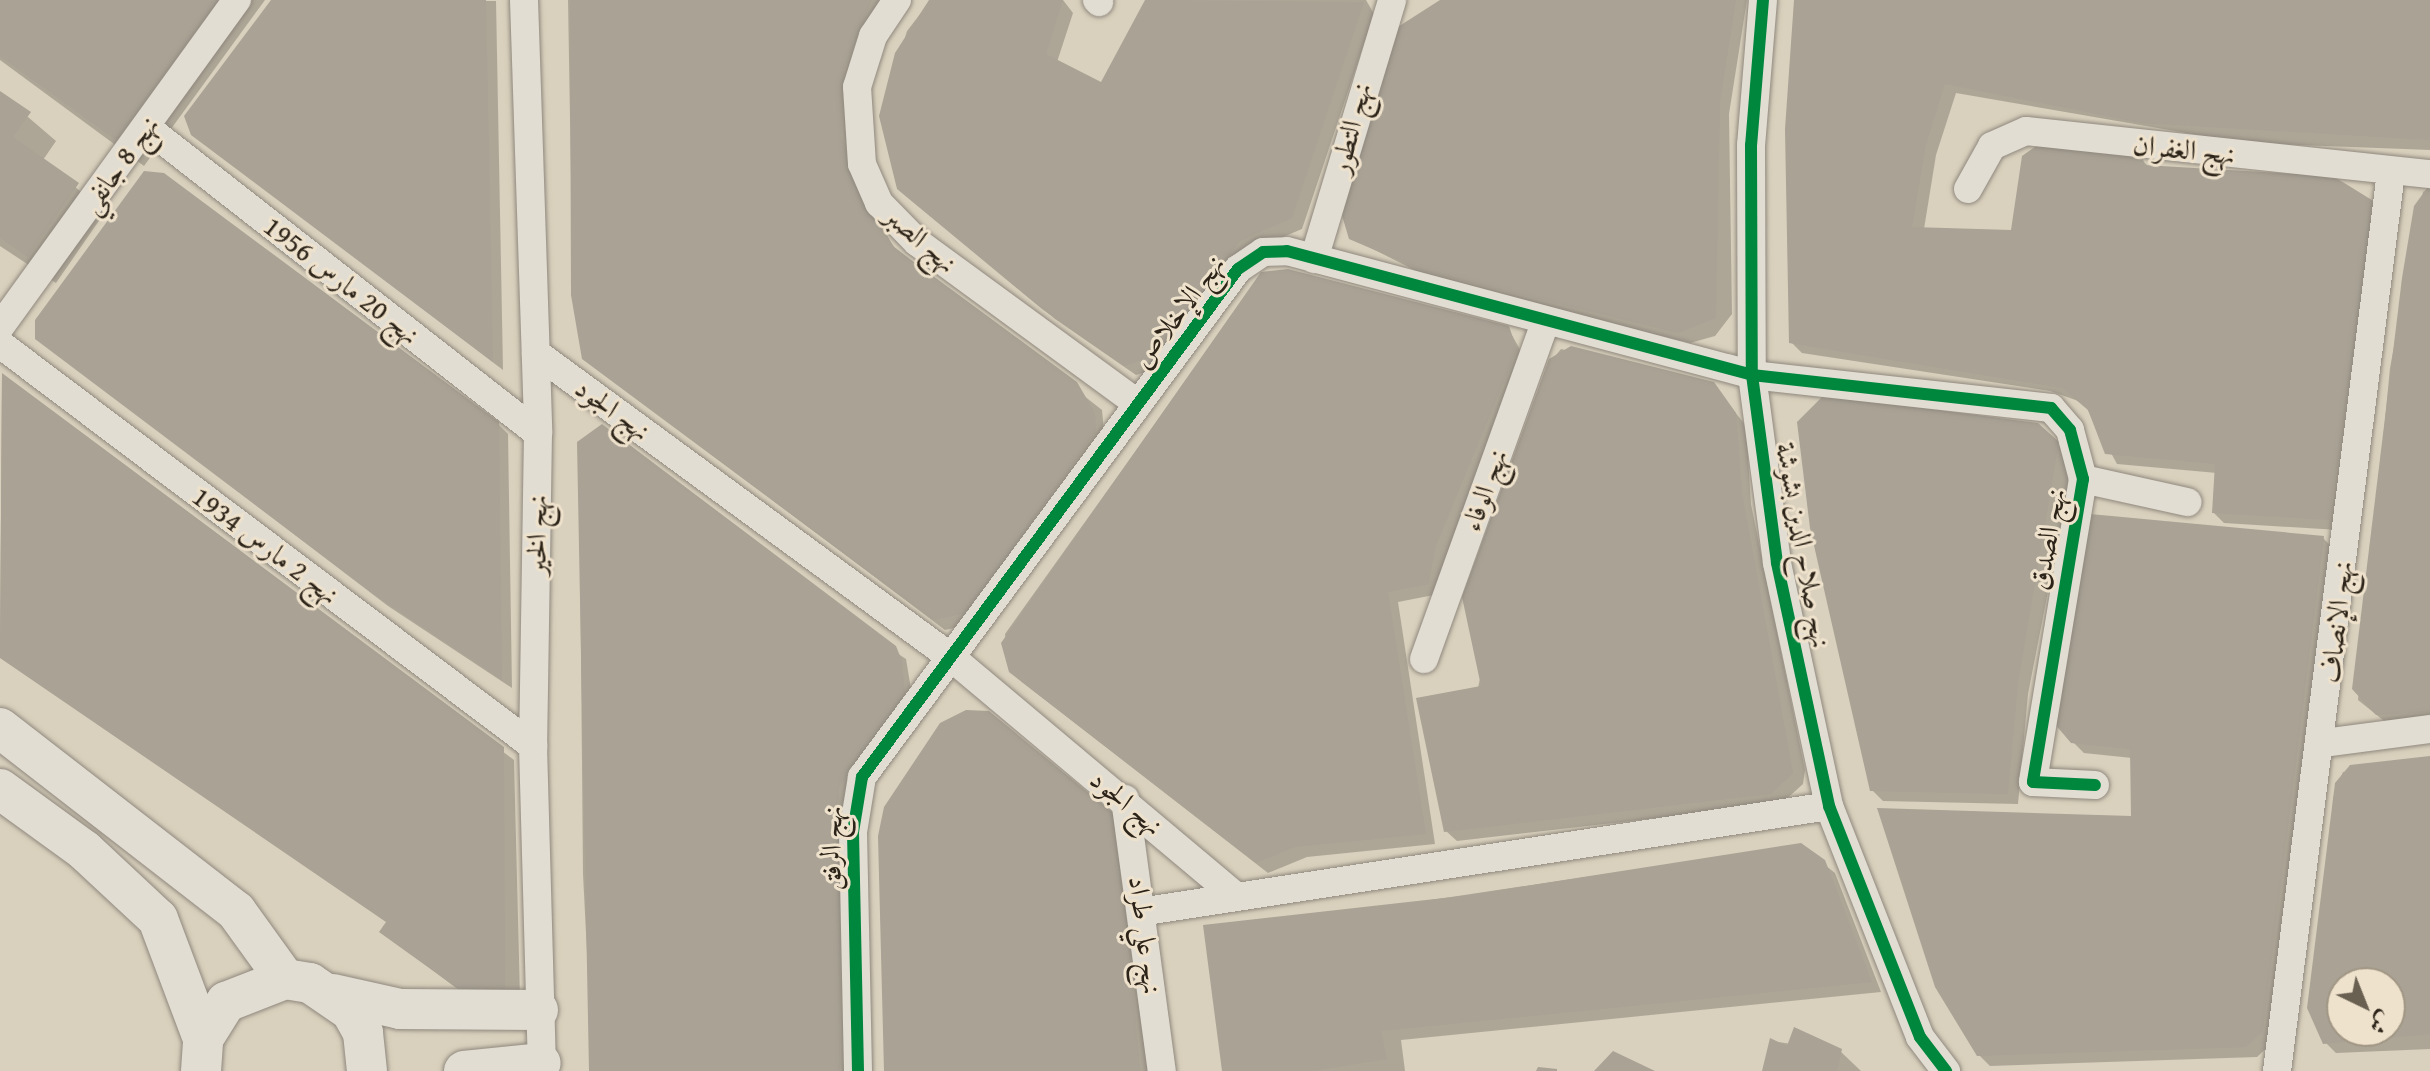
<!DOCTYPE html>
<html>
<head>
<meta charset="utf-8">
<style>
  body { margin:0 }
  #map { position:relative; width:2430px; height:1071px; overflow:hidden; background:#d9d0bd; font-family:"Gentium Book Plus",Amiri,serif }
  div>[style] { position:absolute }
  .shadow>* { inset:0; background:#0003; transform-origin:0 0 }
  .building>* { inset:0; background:#a9a295 }
  .roads { filter:drop-shadow(0 0 2px #8f887d) drop-shadow(0 0 2px #8f887d) }
  .street>* { height:28px; margin:-14px; padding:0 14px; transform-origin:14px; border-radius:14px; background:#e2ddd3 }
  .secondary>* { height:40px; margin:-20px; padding:0 20px; transform-origin:20px; border-radius:20px; background:#e2ddd3 }
  .cycleway>* { height:12px; margin:-6px; padding:0 6px; transform-origin:6px; border-radius:6px; background:#00873e }
  span { translate:-50% -50%; white-space:nowrap; text-align:center; line-height:1.15; -webkit-text-stroke:6px #efe2cc; paint-order:stroke }
  .street-label { font-size:28px; color:#2d2419 }
  .north { position:absolute; left:2326px; top:967px; width:80px; height:80px; box-sizing:border-box; background:#efe2cc; border:2px solid #a19684; border-radius:50%; rotate:137deg; font-size:22px; font-weight:700; line-height:32px; text-align:center; color:#2d2419 }
  .north::after { content:''; display:block; margin:auto; width:28px; height:36px; background:#696052; clip-path:polygon(50% 0,100% 100%,50% 72%,0 100%) }
</style>
</head>
<body>
<div id="map">
  <div class="shadow">
    <i style="clip-path:polygon(0 0,265px 0,144px 166px,0 60px)"></i>
    <i style="clip-path:polygon(274px 0,496px 1px,503px 370px,192px 134px)"></i>
    <i style="clip-path:polygon(568px 0,892px 0,876px 21px,857px 179px,893px 246px,1102px 410px,1105px 443px,977px 623px,945px 630px,584px 358px,573px 295px)"></i>
    <i style="clip-path:polygon(931px 0,1063px 0,1073px 13px,1057px 62px,1102px 84px,1148px 0,1366px 0,1374px 14px,1302px 229px,1250px 251px,1163px 367px,1136px 375px,1055px 319px,910px 199px,881px 116px,907px 31px)"></i>
    <i style="clip-path:polygon(1444px 0,1747px 0,1729px 114px,1732px 314px,1715px 336px,1690px 343px,1436px 281px,1351px 238px,1392px 33px)"></i>
    <i style="clip-path:polygon(1800px 0,2430px 0,2430px 150px,2244px 143px,1956px 93px,1936px 155px,1924px 229px,2013px 232px,2142px 160px,2150px 168px,2374px 203px,2339px 530px,2224px 523px,2214px 513px,2217px 473px,2117px 464px,2084px 403px,2050px 391px,1802px 353px,1791px 342px)"></i>
    <i style="clip-path:polygon(0 93px,56px 141px,43px 160px,105px 212px,56px 283px,0 246px)"></i>
    <i style="clip-path:polygon(2430px 187px,2430px 723px,2388px 724px,2358px 700px,2390px 368px,2423px 192px)"></i>
    <i style="clip-path:polygon(1262px 274px,1508px 328px,1527px 362px,1445px 559px,1439px 594px,1398px 602px,1435px 844px,1307px 857px,1268px 873px,1022px 682px,1007px 659px,1005px 634px)"></i>
    <i style="clip-path:polygon(37px 338px,497px 423px,508px 434px,512px 688px,388px 606px)"></i>
    <i style="clip-path:polygon(1561px 349px,1713px 384px,1746px 426px,1751px 504px,1805px 770px,1803px 784px,1781px 804px,1457px 841px,1446px 831px,1551px 361px)"></i>
    <i style="clip-path:polygon(2px 375px,514px 760px,520px 998px,476px 1003px,382px 932px,396px 926px,0 649px)"></i>
    <i style="clip-path:polygon(579px 443px,906px 659px,914px 707px,849px 799px,852px 1071px,593px 1071px,583px 874px)"></i>
    <i style="clip-path:polygon(2057px 444px,2069px 455px,2071px 474px,2028px 694px,2018px 804px,1883px 801px,1872px 790px)"></i>
    <i style="clip-path:polygon(2323px 538px,2334px 549px,2273px 1042px,2257px 1057px,1990px 1066px,1979px 1055px,2133px 818px,2132px 758px,2084px 753px,2073px 742px)"></i>
    <i style="clip-path:polygon(evenodd,2430px 763px,2430px 1049px,2336px 1053px,2325px 1042px,2333px 798px,2343px 772px,2430px 763px,2342px 983px,2390px 983px,2390px 1031px,2342px 1031px,2342px 983px)"></i>
    <i style="left:1129px;top:831px;width:241px;height:249px;rotate:85deg"></i>
    <i style="clip-path:polygon(1800px 845px,1835px 873px,1881px 992px,1401px 1040px,1405px 1071px,1224px 1071px,1364px 910px)"></i>
    <i style="clip-path:polygon(1771px 1041px,1840px 1051px,1861px 1071px,1764px 1071px)"></i>
  </div>
  <div class="building">
    <i style="clip-path:polygon(0 0,218px 0,116px 140px,0 56px)"></i>
    <i style="clip-path:polygon(271px 0,486px 0,493px 362px,191px 135px,184px 116px)"></i>
    <i style="clip-path:polygon(570px 0,872px 0,844px 69px,841px 136px,869px 211px,895px 248px,1077px 382px,1095px 413px,1096px 431px,967px 613px,933px 620px,582px 359px,571px 295px)"></i>
    <i style="clip-path:polygon(929px 0,1063px 0,1046px 54px,1101px 82px,1145px 0,1364px 2px,1292px 218px,1240px 241px,1152px 357px,1124px 366px,1042px 309px,897px 189px,879px 116px,895px 53px)"></i>
    <i style="clip-path:polygon(1440px 0,1736px 0,1720px 102px,1716px 318px,1678px 333px,1424px 271px,1349px 239px,1341px 212px,1390px 32px)"></i>
    <i style="clip-path:polygon(1794px 0,2430px 0,2430px 140px,2141px 123px,1945px 84px,1926px 144px,1912px 227px,2011px 230px,2022px 156px,2042px 142px,2143px 158px,2144px 165px,2333px 176px,2375px 202px,2329px 520px,2212px 513px,2215px 464px,2105px 454px,2088px 410px,2062px 388px,1789px 343px,1785px 129px)"></i>
    <i style="clip-path:polygon(0 91px,31px 112px,13px 137px,79px 183px,28px 257px,0 238px)"></i>
    <i style="clip-path:polygon(144px 171px,164px 173px,499px 422px,502px 680px,376px 596px,35px 339px,35px 320px)"></i>
    <i style="clip-path:polygon(2430px 184px,2430px 712px,2376px 715px,2352px 689px,2402px 278px,2414px 206px)"></i>
    <i style="clip-path:polygon(1288px 269px,1509px 326px,1517px 350px,1435px 548px,1429px 584px,1388px 592px,1426px 834px,1295px 847px,1256px 863px,1009px 672px,1001px 643px,1261px 272px)"></i>
    <i style="clip-path:polygon(1571px 346px,1714px 382px,1736px 413px,1742px 492px,1793px 773px,1771px 794px,1444px 832px,1416px 698px,1481px 686px,1462px 597px,1549px 359px)"></i>
    <i style="clip-path:polygon(2px 373px,504px 747px,505px 992px,464px 993px,379px 932px,386px 922px,0 658px)"></i>
    <i style="clip-path:polygon(1824px 395px,2038px 423px,2059px 442px,2018px 683px,2008px 794px,1870px 791px,1810px 528px,1797px 422px)"></i>
    <i style="clip-path:polygon(602px 424px,896px 646px,902px 661px,905px 695px,839px 788px,840px 1071px,589px 1071px,577px 442px)"></i>
    <i style="clip-path:polygon(2090px 514px,2324px 536px,2263px 1031px,2246px 1047px,1977px 1056px,1935px 987px,1877px 808px,2131px 816px,2130px 749px,2071px 743px,2054px 723px)"></i>
    <i style="clip-path:polygon(966px 710px,989px 711px,1119px 818px,1140px 1071px,884px 1071px,878px 836px,884px 807px,940px 723px)"></i>
    <i style="clip-path:polygon(evenodd,2430px 756px,2430px 1034px,2323px 1044px,2307px 1008px,2335px 783px,2350px 765px,2430px 756px,2342px 983px,2390px 983px,2390px 1031px,2342px 1031px,2342px 983px)"></i>
    <i style="clip-path:polygon(1801px 843px,1825px 860px,1872px 982px,1381px 1031px,1387px 1059px,1313px 1071px,1222px 1071px,1203px 925px,1462px 896px)"></i>
    <i style="clip-path:polygon(1794px 1027px,1842px 1049px,1837px 1071px,1762px 1071px,1770px 1038px,1787px 1046px)"></i>
    <i style="clip-path:polygon(1613px 1051px,1655px 1071px,1594px 1071px)"></i>
    <i style="clip-path:polygon(1538px 1067px,1557px 1069px,1557px 1071px,1536px 1071px)"></i>
  </div>
  <div class="roads">
    <div class="street">
      <i style="left:524px;top:0;width:433px;rotate:88.1deg"></i>
      <i style="left:538px;top:433px;width:313px;rotate:90.9deg"></i>
      <i style="left:533px;top:746px;width:325px;rotate:88.4deg"></i>
      <i style="left:897px;top:0;width:43px;rotate:123.7deg"></i>
      <i style="left:873px;top:36px;width:53px;rotate:107.4deg"></i>
      <i style="left:857px;top:87px;width:77px;rotate:86.3deg"></i>
      <i style="left:862px;top:164px;width:43px;rotate:66.4deg"></i>
      <i style="left:879px;top:203px;width:54px;rotate:45.7deg"></i>
      <i style="left:917px;top:242px;width:274px;rotate:36.2deg"></i>
      <i style="left:1097px;top:0;width:3px;rotate:45deg"></i>
      <i style="left:1763px;top:0;width:145px;rotate:94.7deg"></i>
      <i style="left:1751px;top:145px;width:230px;rotate:89.8deg"></i>
      <i style="left:1752px;top:375px;width:190px;rotate:82.4deg"></i>
      <i style="left:1777px;top:563px;width:249px;rotate:77.9deg"></i>
      <i style="left:1829px;top:806px;width:248px;rotate:68.5deg"></i>
      <i style="left:1920px;top:1037px;width:43px;rotate:52.6deg"></i>
      <i style="left:146px;top:127px;width:497px;rotate:38deg"></i>
      <i style="left:1968px;top:189px;width:49px;rotate:-60.8deg"></i>
      <i style="left:1992px;top:146px;width:37px;rotate:-24deg"></i>
      <i style="left:2026px;top:131px;width:406px;rotate:6.1deg"></i>
      <i style="left:1314px;top:259px;width:270px;rotate:-73.2deg"></i>
      <i style="left:0;top:327px;width:404px;rotate:-54.1deg"></i>
      <i style="left:0;top:344px;width:668px;rotate:37.02deg"></i>
      <i style="left:536px;top:353px;width:516px;rotate:36.25deg"></i>
      <i style="left:952px;top:658px;width:371px;rotate:40deg"></i>
      <i style="left:2083px;top:479px;width:107px;rotate:12.5deg"></i>
      <i style="left:1424px;top:659px;width:359px;rotate:-70.2deg"></i>
      <i style="left:2323px;top:743px;width:108px;rotate:-7.5deg"></i>
      <i style="left:1125px;top:799px;width:275px;rotate:82.3deg"></i>
      <i style="left:1146px;top:911px;width:691px;rotate:-8.74deg"></i>
      <i style="left:858px;top:1071px;width:239px;rotate:-91.2deg"></i>
      <i style="left:853px;top:832px;width:56px;rotate:-80.7deg"></i>
      <i style="left:862px;top:777px;width:632px;rotate:-53.49deg"></i>
      <i style="left:1238px;top:269px;width:30px;rotate:-34deg"></i>
      <i style="left:1263px;top:252px;width:24px;rotate:-2deg"></i>
      <i style="left:1287px;top:251px;width:481px;rotate:14.9deg"></i>
      <i style="left:1752px;top:375px;width:301px;rotate:6.3deg"></i>
      <i style="left:2051px;top:408px;width:29px;rotate:49deg"></i>
      <i style="left:2070px;top:430px;width:51px;rotate:75.1deg"></i>
      <i style="left:2083px;top:479px;width:307px;rotate:99.4deg"></i>
      <i style="left:2033px;top:782px;width:62px;rotate:2.8deg"></i>
      <i style="left:2277px;top:1071px;width:905px;rotate:-82.77deg"></i>
    </div>
    <div class="secondary">
      <i style="left:0;top:728px;width:299px;rotate:37.8deg"></i>
      <i style="left:236px;top:911px;width:84px;rotate:54.2deg"></i>
      <i style="left:0;top:789px;width:104px;rotate:36deg"></i>
      <i style="left:84px;top:850px;width:101px;rotate:43deg"></i>
      <i style="left:158px;top:919px;width:128px;rotate:69.4deg"></i>
      <i style="left:333px;top:994px;width:69px;rotate:12.6deg"></i>
      <i style="left:400px;top:1009px;width:138px;rotate:0.4deg"></i>
      <i style="left:201px;top:1071px;width:32px;rotate:-86deg"></i>
      <i style="left:203px;top:1039px;width:44px;rotate:-58.1deg"></i>
      <i style="left:226px;top:1002px;width:63px;rotate:-21.3deg"></i>
      <i style="left:285px;top:979px;width:25px;rotate:9deg"></i>
      <i style="left:310px;top:983px;width:50px;rotate:34.3deg"></i>
      <i style="left:351px;top:1011px;width:25px;rotate:61deg"></i>
      <i style="left:363px;top:1033px;width:38px;rotate:84deg"></i>
      <i style="left:464px;top:1071px;width:77px;rotate:-5.9deg"></i>
    </div>
  </div>
  <div class="cycleway">
    <i style="left:1763px;top:0;width:145px;rotate:94.7deg"></i>
    <i style="left:1751px;top:145px;width:230px;rotate:89.8deg"></i>
    <i style="left:1752px;top:375px;width:190px;rotate:82.4deg"></i>
    <i style="left:1777px;top:563px;width:249px;rotate:77.9deg"></i>
    <i style="left:1829px;top:806px;width:248px;rotate:68.5deg"></i>
    <i style="left:1920px;top:1037px;width:43px;rotate:52.6deg"></i>
    <i style="left:858px;top:1071px;width:239px;rotate:-91.2deg"></i>
    <i style="left:853px;top:832px;width:56px;rotate:-80.7deg"></i>
    <i style="left:862px;top:777px;width:632px;rotate:-53.49deg"></i>
    <i style="left:1238px;top:269px;width:30px;rotate:-34deg"></i>
    <i style="left:1263px;top:252px;width:24px;rotate:-2deg"></i>
    <i style="left:1287px;top:251px;width:481px;rotate:14.9deg"></i>
    <i style="left:1752px;top:375px;width:301px;rotate:6.3deg"></i>
    <i style="left:2051px;top:408px;width:29px;rotate:49deg"></i>
    <i style="left:2070px;top:430px;width:51px;rotate:75.1deg"></i>
    <i style="left:2083px;top:479px;width:307px;rotate:99.4deg"></i>
    <i style="left:2033px;top:782px;width:62px;rotate:2.8deg"></i>
  </div>
  <div class="street-label">
    <span style="left:1350px;top:128px;rotate:-75deg">نهج التطور</span>
    <span style="left:2184px;top:149px;rotate:6deg">نهج الغفران</span>
    <span style="left:119px;top:164px;rotate:-54deg">نهج 8 جانفي</span>
    <span style="left:921px;top:239px;rotate:41deg">نهج الصبر</span>
    <span style="left:342px;top:280px;rotate:38deg">نهج 20 مارس 1956</span>
    <span style="left:1178px;top:311px;rotate:-53deg">نهج الإخلاص</span>
    <span style="left:613px;top:409px;rotate:36deg">نهج الجود</span>
    <span style="left:1484px;top:490px;rotate:-70deg">نهج الوفاء</span>
    <span style="left:536px;top:535px;rotate:-89deg">نهج الخير</span>
    <span style="left:2047px;top:539px;rotate:-80deg">نهج الصدق</span>
    <span style="left:266px;top:545px;rotate:37deg">نهج 2 مارس 1934</span>
    <span style="left:1804px;top:545px;rotate:80deg">نهج صلاح الدين بشوشة</span>
    <span style="left:2336px;top:622px;rotate:-84deg">نهج الإنصاف</span>
    <span style="left:1127px;top:802px;rotate:40deg">نهج الجود</span>
    <span style="left:831px;top:848px;rotate:-89deg">نهج الرفق</span>
    <span style="left:1146px;top:935px;rotate:83deg">نهج علي طراد</span>
  </div>
  <div class="north">ش</div>
</div>
</body>
</html>
